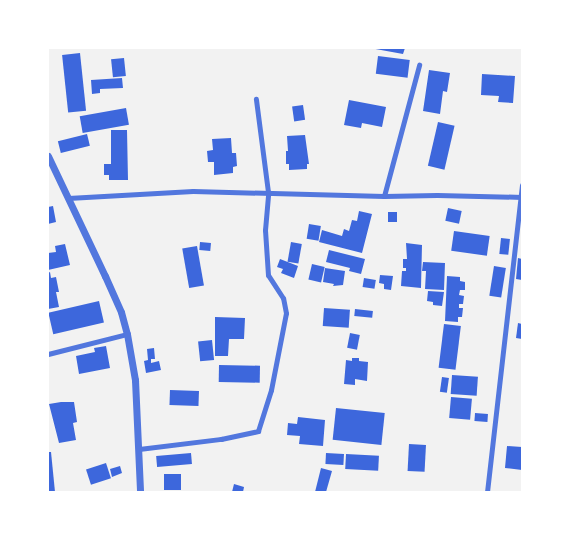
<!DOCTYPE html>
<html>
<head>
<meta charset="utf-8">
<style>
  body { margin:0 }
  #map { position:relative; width:570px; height:540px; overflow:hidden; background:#f2f2f2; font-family:"Alegreya Sans",sans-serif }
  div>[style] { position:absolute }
  .building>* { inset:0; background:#3d67dc; transform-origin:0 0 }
  .minor>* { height:5px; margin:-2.5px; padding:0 2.5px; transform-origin:2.5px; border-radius:2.5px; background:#5277de }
  .tertiary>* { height:7px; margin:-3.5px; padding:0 3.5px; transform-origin:3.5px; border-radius:3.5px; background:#5277de }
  span { translate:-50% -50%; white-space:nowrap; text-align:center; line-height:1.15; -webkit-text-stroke:5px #fff; paint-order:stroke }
  .frame { position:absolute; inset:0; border:49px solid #fff; pointer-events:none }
</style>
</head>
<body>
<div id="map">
  <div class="building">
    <i style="clip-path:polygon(370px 48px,405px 48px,403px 54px)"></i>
    <i style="left:80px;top:53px;width:58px;height:18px;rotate:84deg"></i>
    <i style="left:378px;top:56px;width:32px;height:18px;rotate:7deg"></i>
    <i style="left:124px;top:58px;width:18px;height:13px;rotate:84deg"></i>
    <i style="clip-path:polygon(429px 70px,450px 73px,447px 92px,443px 91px,440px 114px,423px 111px)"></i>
    <i style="clip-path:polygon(482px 74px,515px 76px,513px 103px,498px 102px,499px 96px,481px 95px)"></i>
    <i style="clip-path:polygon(122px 78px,123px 88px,100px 89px,100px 93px,92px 94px,91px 80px)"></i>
    <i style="clip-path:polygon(349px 100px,386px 107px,382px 127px,362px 123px,361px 128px,344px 125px)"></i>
    <i style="left:303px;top:105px;width:15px;height:11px;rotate:82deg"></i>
    <i style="left:126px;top:108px;width:17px;height:47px;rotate:80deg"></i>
    <i style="left:438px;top:122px;width:17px;height:45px;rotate:13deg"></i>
    <i style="clip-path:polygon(111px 130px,127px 130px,128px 180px,109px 180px,109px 175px,104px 175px,104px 164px,111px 164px)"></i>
    <i style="left:87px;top:134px;width:12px;height:30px;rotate:76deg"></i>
    <i style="clip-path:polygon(305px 135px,309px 164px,307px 164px,307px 169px,289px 170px,289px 164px,286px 164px,286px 151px,288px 151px,287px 136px)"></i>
    <i style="clip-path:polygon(231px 138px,232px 153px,236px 153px,237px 166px,233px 167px,233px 173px,214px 175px,214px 162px,208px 162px,207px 151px,213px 150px,212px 139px)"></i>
    <i style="clip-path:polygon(53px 206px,56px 222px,48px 224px,48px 207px)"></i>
    <i style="left:448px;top:208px;width:14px;height:13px;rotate:12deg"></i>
    <i style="clip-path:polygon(359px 211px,372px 214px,362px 253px,319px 242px,322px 230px,342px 236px,344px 229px,349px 231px,352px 220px,357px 221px)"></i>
    <i style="left:388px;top:212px;width:9px;height:10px"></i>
    <i style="left:309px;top:224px;width:12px;height:15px;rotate:9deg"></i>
    <i style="left:454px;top:231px;width:36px;height:20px;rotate:8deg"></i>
    <i style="left:501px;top:238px;width:9px;height:16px;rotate:6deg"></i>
    <i style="left:200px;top:242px;width:11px;height:8px;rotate:5deg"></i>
    <i style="left:291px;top:242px;width:11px;height:20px;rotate:10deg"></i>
    <i style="clip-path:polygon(406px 243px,422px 245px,421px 288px,401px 286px,402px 271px,406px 271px,406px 268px,403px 268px,403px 259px,407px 259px)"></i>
    <i style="clip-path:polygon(65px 244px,70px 265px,48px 270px,48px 253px,56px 252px,55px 246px)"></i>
    <i style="left:197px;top:246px;width:40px;height:15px;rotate:80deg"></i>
    <i style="clip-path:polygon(329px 250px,365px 259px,361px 274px,349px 271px,350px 268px,326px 262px)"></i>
    <i style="clip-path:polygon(518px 258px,522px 259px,522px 280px,516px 279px)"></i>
    <i style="clip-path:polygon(280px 259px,298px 266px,294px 278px,281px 273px,283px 269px,277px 267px)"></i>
    <i style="clip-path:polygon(423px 262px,445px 263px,444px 290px,425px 289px,426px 271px,422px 271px)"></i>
    <i style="left:312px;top:264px;width:13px;height:16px;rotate:13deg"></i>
    <i style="left:494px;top:266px;width:12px;height:30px;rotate:9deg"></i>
    <i style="clip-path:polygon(325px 268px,345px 271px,343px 285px,333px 286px,334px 284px,323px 282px)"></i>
    <i style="clip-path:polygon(50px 272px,51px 278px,56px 277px,59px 292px,56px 292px,59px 307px,48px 309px,48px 273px)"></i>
    <i style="clip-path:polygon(380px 275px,393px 276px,391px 290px,384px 289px,384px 284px,379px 283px)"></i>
    <i style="clip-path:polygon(447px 276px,460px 277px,460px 281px,465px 282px,465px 290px,460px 290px,459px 295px,464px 296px,463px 304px,459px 304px,459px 308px,463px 308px,462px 317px,458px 317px,458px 322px,445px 321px)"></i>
    <i style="left:364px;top:278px;width:12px;height:9px;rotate:9deg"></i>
    <i style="clip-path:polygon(428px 291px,444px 292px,442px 306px,433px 305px,433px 302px,427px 301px)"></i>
    <i style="left:99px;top:301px;width:22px;height:52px;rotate:77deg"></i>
    <i style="left:324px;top:308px;width:26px;height:18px;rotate:4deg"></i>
    <i style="left:355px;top:309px;width:18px;height:7px;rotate:6deg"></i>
    <i style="clip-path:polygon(215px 317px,245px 318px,244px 339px,229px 339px,228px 356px,215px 356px)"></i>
    <i style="clip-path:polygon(518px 323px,522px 324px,522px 339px,516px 338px)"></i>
    <i style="left:444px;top:324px;width:17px;height:44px;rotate:7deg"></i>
    <i style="left:350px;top:333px;width:10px;height:15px;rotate:11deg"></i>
    <i style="left:212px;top:340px;width:20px;height:14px;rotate:84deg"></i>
    <i style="clip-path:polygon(106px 346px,110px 368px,79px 374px,76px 356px,95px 352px,94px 348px)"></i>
    <i style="clip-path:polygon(154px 348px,155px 359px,151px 359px,151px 363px,159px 361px,161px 370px,146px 373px,144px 361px,148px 360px,147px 349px)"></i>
    <i style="clip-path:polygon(352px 358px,359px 358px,359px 361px,368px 362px,367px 381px,355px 379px,355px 385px,344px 384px,346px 360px,352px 361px)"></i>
    <i style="left:219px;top:365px;width:41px;height:17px;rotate:1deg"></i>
    <i style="left:452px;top:375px;width:26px;height:19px;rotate:4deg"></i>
    <i style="left:442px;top:377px;width:7px;height:15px;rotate:8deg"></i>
    <i style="left:170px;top:390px;width:29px;height:15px;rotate:2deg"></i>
    <i style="left:451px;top:397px;width:21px;height:21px;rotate:5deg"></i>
    <i style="clip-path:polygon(61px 402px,74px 402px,77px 422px,73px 423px,76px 440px,59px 443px,49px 404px)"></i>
    <i style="left:336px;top:408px;width:49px;height:32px;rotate:6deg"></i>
    <i style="left:475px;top:413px;width:13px;height:8px;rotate:4deg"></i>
    <i style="clip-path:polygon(298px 417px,325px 420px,323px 446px,299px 444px,300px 436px,287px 435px,288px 423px,297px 424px)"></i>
    <i style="left:409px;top:444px;width:17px;height:27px;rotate:3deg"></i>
    <i style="clip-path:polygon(507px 446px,522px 447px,522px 470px,505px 468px)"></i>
    <i style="clip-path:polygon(48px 452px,51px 452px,55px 492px,48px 492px)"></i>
    <i style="left:191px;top:453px;width:11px;height:35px;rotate:85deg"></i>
    <i style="left:326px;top:453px;width:18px;height:11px;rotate:3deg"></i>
    <i style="left:346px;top:454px;width:33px;height:15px;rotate:3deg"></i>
    <i style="left:106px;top:463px;width:16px;height:21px;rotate:72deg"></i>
    <i style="clip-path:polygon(120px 466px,122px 473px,112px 477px,110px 469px)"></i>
    <i style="clip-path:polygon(321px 468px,332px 471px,326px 492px,315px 492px)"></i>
    <i style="left:164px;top:474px;width:17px;height:16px"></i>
    <i style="clip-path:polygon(234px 484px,244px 487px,243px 492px,232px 492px)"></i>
  </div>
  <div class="minor">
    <i style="left:384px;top:196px;width:136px;rotate:-75deg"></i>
    <i style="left:68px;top:198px;width:125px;rotate:-3.2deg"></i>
    <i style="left:193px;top:191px;width:191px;rotate:1.5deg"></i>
    <i style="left:384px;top:196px;width:53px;rotate:-1.1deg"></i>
    <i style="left:437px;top:195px;width:85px;rotate:1.3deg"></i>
    <i style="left:48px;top:354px;width:81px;rotate:-14.2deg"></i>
    <i style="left:139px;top:449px;width:83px;rotate:-7deg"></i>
    <i style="left:221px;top:439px;width:38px;rotate:-12deg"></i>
    <i style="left:258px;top:431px;width:43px;rotate:-72.4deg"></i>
    <i style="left:271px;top:390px;width:78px;rotate:-79deg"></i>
    <i style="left:286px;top:313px;width:15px;rotate:-101deg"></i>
    <i style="left:283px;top:298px;width:27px;rotate:-123deg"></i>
    <i style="left:268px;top:275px;width:45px;rotate:-93.8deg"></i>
    <i style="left:265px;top:230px;width:38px;rotate:-85deg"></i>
    <i style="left:268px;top:192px;width:94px;rotate:-97.4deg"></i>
    <i style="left:487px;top:492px;width:309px;rotate:-83.5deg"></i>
  </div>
  <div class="tertiary">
    <i style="left:48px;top:156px;width:133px;rotate:64.6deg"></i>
    <i style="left:105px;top:276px;width:39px;rotate:66deg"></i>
    <i style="left:121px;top:312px;width:23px;rotate:75deg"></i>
    <i style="left:127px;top:334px;width:47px;rotate:80.1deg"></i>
    <i style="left:135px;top:380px;width:112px;rotate:87.4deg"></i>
  </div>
  <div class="frame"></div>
</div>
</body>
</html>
